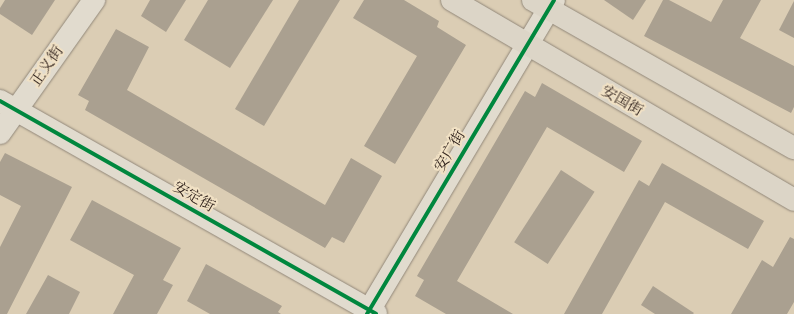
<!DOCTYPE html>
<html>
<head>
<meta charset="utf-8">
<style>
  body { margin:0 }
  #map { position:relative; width:794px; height:314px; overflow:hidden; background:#dbcdb4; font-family:Cardo,"Noto Serif SC",serif }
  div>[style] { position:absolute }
  .building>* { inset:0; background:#aaa090; transform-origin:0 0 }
  .roads { filter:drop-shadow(0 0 1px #918779) drop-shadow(0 0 1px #918779) }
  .minor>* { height:22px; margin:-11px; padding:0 11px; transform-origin:11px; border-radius:11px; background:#e1dbce }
  .major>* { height:22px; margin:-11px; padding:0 11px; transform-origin:11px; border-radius:11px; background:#dcd5c7 }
  .cycleway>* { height:4px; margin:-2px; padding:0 2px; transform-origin:2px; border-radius:2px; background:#00873e }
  span { translate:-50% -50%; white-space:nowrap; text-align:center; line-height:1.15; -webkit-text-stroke:4px #f1e1c4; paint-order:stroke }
  .street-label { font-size:15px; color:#30221c }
</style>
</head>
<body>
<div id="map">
  <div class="building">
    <i style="clip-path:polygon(5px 0,55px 0,32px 35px,0 14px,0 8px)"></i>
    <i style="clip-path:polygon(150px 0,186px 0,166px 32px,141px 16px)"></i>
    <i style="clip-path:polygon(208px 0,273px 0,230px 68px,184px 40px)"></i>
    <i style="clip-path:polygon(299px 0,340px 0,264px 126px,235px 109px)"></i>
    <i style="clip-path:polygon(364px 0,404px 0,439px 21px,437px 27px,466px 45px,395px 164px,364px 146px,417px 56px,353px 18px)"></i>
    <i style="clip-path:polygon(604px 0,646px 0,633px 20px)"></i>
    <i style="clip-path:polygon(663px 0,669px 0,711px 22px,723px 0,761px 0,740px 38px,794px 66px,794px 107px,791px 113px,644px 36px)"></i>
    <i style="clip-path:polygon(794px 1px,794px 38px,779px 30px)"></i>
    <i style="clip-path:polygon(116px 29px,149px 47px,127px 90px,325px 205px,351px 158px,382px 176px,344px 243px,332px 237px,325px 248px,85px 110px,89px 101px,78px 95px)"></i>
    <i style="clip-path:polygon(542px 83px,642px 141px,624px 172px,547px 127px,457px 281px,513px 314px,446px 314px,415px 296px,424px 280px,417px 276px,525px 91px,535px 97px)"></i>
    <i style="clip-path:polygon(5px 153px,72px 187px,7px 314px,0 314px,0 247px,21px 206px,0 195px,0 162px)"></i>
    <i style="clip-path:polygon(662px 163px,764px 221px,748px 249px,665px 202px,602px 314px,564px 314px,639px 180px,649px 186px)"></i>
    <i style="left:561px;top:170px;width:40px;height:86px;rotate:33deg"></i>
    <i style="clip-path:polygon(92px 200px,181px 248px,163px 280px,173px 285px,157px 314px,113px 314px,134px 275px,70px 240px)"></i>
    <i style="clip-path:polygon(790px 237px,794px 239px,794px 302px,787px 314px,731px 314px,762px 260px,773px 267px)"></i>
    <i style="clip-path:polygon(206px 264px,282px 306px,278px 312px,281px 314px,210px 314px,187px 301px)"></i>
    <i style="clip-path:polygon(48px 275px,80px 292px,69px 314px,26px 314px)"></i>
    <i style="clip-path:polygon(653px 286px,694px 313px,693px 314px,655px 314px,641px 305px)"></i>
  </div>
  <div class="roads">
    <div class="minor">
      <i style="left:0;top:101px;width:432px;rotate:29.5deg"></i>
      <i style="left:0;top:133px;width:163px;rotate:-54.7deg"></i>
      <i style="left:367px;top:314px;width:365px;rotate:-59.2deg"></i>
    </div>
    <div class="major">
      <i style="left:452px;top:0;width:396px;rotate:30.3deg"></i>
      <i style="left:533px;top:0;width:300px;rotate:29.6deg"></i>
    </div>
  </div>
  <div class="cycleway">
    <i style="left:0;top:101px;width:432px;rotate:29.5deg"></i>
    <i style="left:367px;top:314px;width:365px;rotate:-59.2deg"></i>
  </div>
  <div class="street-label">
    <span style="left:47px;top:66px;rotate:-55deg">正义街</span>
    <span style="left:622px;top:101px;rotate:30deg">安国街</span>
    <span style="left:450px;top:151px;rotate:-59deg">安广街</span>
    <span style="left:194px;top:197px;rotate:30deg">安定街</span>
  </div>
</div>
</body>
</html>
